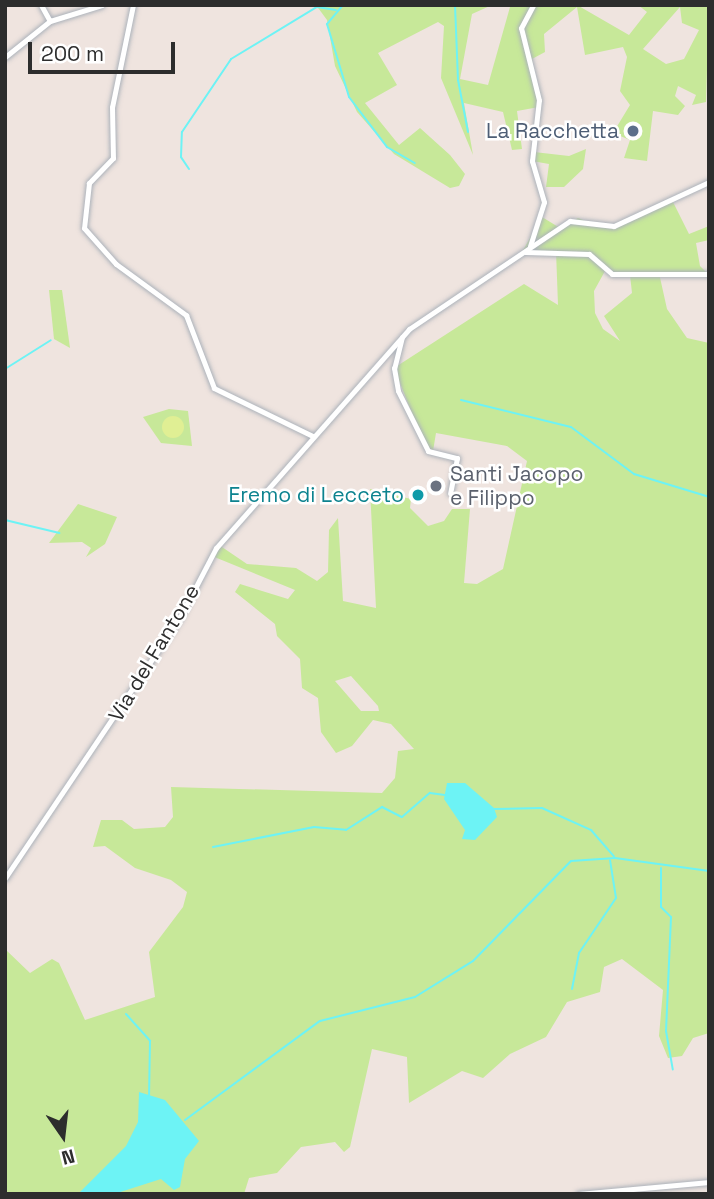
<!DOCTYPE html>
<html>
<head>
<meta charset="utf-8">
<style>
  body { margin:0 }
  #map { position:relative; width:714px; height:1199px; overflow:hidden; background:#efe4df; font-family:"Space Grotesk",sans-serif }
  div>[style] { position:absolute }
  .green>* { inset:0; background:#c7e899 }
  .pitch>* { inset:0; background:#e0ef94 }
  .round { border-radius:50% }
  .water>* { inset:0; background:#6df3f5 }
  .stream>* { height:2px; margin:-1px; padding:0 1px; transform-origin:1px; border-radius:1px; background:#6df3f5 }
  .roads { filter:drop-shadow(0 0 2px #acb2ba) drop-shadow(0 0 2px #acb2ba) }
  .minor>* { height:5px; margin:-2.5px; padding:0 2.5px; transform-origin:2.5px; border-radius:2.5px; background:#fff }
  .dots>* { width:19px; height:19px; translate:-50% -50%; box-sizing:border-box; border:4px solid #fff; border-radius:50% }
  span { translate:-50% -50%; white-space:nowrap; text-align:center; line-height:1.15; -webkit-text-stroke:5px #fff; paint-order:stroke }
  .service-label { font-size:21px; color:#4e5e75 }
  .right { translate:-100% -50%; text-align:right }
  .worship-label { font-size:21px; color:#5b616d }
  .left { translate:0 -50%; text-align:left }
  .culture-label { font-size:21px; color:#0d838f }
  .street-label { font-size:21px; color:#2d2d2d }
  .frame { position:absolute; inset:0; border:7px solid #2d2d2d; pointer-events:none }
  .north { position:absolute; left:28px; top:1101px; width:70px; height:70px; -webkit-text-stroke:5px #fff; paint-order:stroke; rotate:166deg; font-size:19px; font-weight:700; line-height:28px; text-align:center; color:#2d2d2d }
  .north::after { content:''; display:block; margin:auto; width:24px; height:32px; background:#2d2d2d; clip-path:polygon(50% 0,100% 100%,50% 72%,0 100%) }
  .scale { position:absolute; left:28px; top:42px; width:147px; height:32px; box-sizing:border-box; border:4px solid #2d2d2d; border-top:0; padding-left:9px; font-size:21px; line-height:24px; white-space:nowrap; color:#2d2d2d; -webkit-text-stroke:5px #fff; paint-order:stroke }
</style>
</head>
<body>
<div id="map">
  <div class="green">
    <i style="clip-path:polygon(evenodd,316px 5px,492px 5px,472px 14px,460px 79px,488px 85px,510px 7px,577px 5px,629px 35px,647px 12px,638px 5px,709px 5px,706px 102px,692px 105px,696px 95px,678px 86px,675px 96px,685px 106px,678px 115px,653px 111px,647px 161px,624px 158px,630px 140px,613px 133px,630px 105px,620px 91px,627px 57px,623px 47px,585px 55px,577px 7px,544px 34px,545px 52px,532px 59px,539px 107px,517px 111px,522px 149px,512px 150px,503px 112px,464px 103px,473px 155px,441px 78px,444px 26px,438px 22px,378px 53px,397px 85px,365px 103px,399px 145px,420px 128px,450px 155px,465px 174px,459px 186px,450px 188px,394px 154px,357px 112px,335px 66px,327px 20px,316px 5px,680px 7px,682px 23px,699px 30px,684px 59px,666px 64px,643px 49px,680px 7px)"></i>
    <i style="clip-path:polygon(586px 149px,583px 169px,564px 187px,546px 187px,549px 164px,532px 161px,534px 152px,569px 156px)"></i>
    <i style="clip-path:polygon(evenodd,672px 200px,689px 234px,709px 226px,709px 240px,696px 243px,700px 266px,708px 274px,659px 273px,667px 309px,687px 338px,709px 343px,709px 1033px,693px 1038px,682px 1056px,668px 1058px,659px 1036px,663px 990px,622px 959px,604px 967px,600px 992px,567px 1002px,546px 1037px,510px 1054px,483px 1078px,462px 1071px,409px 1103px,407px 1057px,372px 1049px,350px 1147px,344px 1152px,335px 1142px,301px 1147px,277px 1173px,249px 1178px,244px 1194px,5px 1194px,5px 949px,30px 973px,52px 959px,59px 963px,85px 1020px,155px 997px,149px 952px,183px 907px,187px 892px,171px 880px,135px 868px,105px 846px,93px 847px,101px 820px,122px 820px,134px 829px,165px 827px,173px 817px,171px 787px,382px 793px,395px 778px,398px 751px,414px 749px,391px 724px,373px 720px,352px 746px,336px 753px,321px 732px,318px 698px,302px 688px,300px 659px,277px 636px,275px 624px,235px 592px,240px 584px,288px 599px,295px 590px,212px 556px,219px 545px,247px 564px,296px 568px,317px 581px,328px 572px,329px 530px,338px 518px,343px 601px,376px 608px,370px 489px,411px 499px,410px 508px,428px 526px,444px 521px,452px 509px,470px 509px,464px 583px,477px 584px,503px 569px,527px 461px,507px 446px,436px 433px,433px 451px,425px 446px,394px 368px,524px 284px,558px 305px,556px 251px,522px 252px,542px 217px,560px 228px,578px 218px,604px 228px,672px 200px,605px 271px,630px 275px,632px 293px,604px 316px,620px 341px,603px 329px,595px 313px,594px 291px,605px 271px,672px 200px,351px 676px,378px 706px,379px 711px,361px 711px,335px 681px,351px 676px)"></i>
    <i style="clip-path:polygon(49px 290px,62px 290px,70px 348px,54px 339px)"></i>
    <i style="clip-path:polygon(169px 409px,188px 411px,192px 446px,161px 443px,143px 417px)"></i>
    <i style="clip-path:polygon(78px 504px,117px 517px,105px 544px,86px 557px,91px 548px,82px 542px,49px 543px)"></i>
  </div>
  <div class="pitch">
    <i class="round" style="left:162px;top:416px;width:22px;height:22px"></i>
  </div>
  <div class="water">
    <i style="clip-path:polygon(447px 783px,465px 783px,494px 808px,497px 817px,475px 840px,462px 839px,465px 830px,444px 799px)"></i>
    <i style="clip-path:polygon(139px 1092px,165px 1100px,199px 1141px,185px 1159px,180px 1187px,174px 1190px,161px 1179px,114px 1194px,78px 1194px,126px 1146px,138px 1122px)"></i>
  </div>
  <div class="stream">
    <i style="left:343px;top:5px;width:25px;rotate:130deg"></i>
    <i style="left:327px;top:24px;width:76px;rotate:73.2deg"></i>
    <i style="left:349px;top:97px;width:63px;rotate:52.8deg"></i>
    <i style="left:387px;top:147px;width:32px;rotate:30deg"></i>
    <i style="left:455px;top:5px;width:75px;rotate:87.7deg"></i>
    <i style="left:458px;top:80px;width:53px;rotate:79.1deg"></i>
    <i style="left:189px;top:169px;width:14px;rotate:-124deg"></i>
    <i style="left:181px;top:157px;width:25px;rotate:-88deg"></i>
    <i style="left:182px;top:132px;width:88px;rotate:-56.1deg"></i>
    <i style="left:231px;top:59px;width:100px;rotate:-31.2deg"></i>
    <i style="left:317px;top:7px;width:19px;rotate:9deg"></i>
    <i style="left:708px;top:366px;width:2px;rotate:63deg"></i>
    <i style="left:5px;top:369px;width:54px;rotate:-32.2deg"></i>
    <i style="left:461px;top:400px;width:113px;rotate:13.8deg"></i>
    <i style="left:571px;top:427px;width:79px;rotate:36.7deg"></i>
    <i style="left:634px;top:474px;width:78px;rotate:17deg"></i>
    <i style="left:5px;top:520px;width:56px;rotate:13.5deg"></i>
    <i style="left:494px;top:809px;width:48px;rotate:-1.2deg"></i>
    <i style="left:542px;top:808px;width:54px;rotate:24.2deg"></i>
    <i style="left:591px;top:830px;width:35px;rotate:49deg"></i>
    <i style="left:213px;top:847px;width:103px;rotate:-11.2deg"></i>
    <i style="left:314px;top:827px;width:32px;rotate:5deg"></i>
    <i style="left:346px;top:830px;width:43px;rotate:-32.6deg"></i>
    <i style="left:382px;top:807px;width:22px;rotate:27deg"></i>
    <i style="left:402px;top:817px;width:37px;rotate:-41deg"></i>
    <i style="left:430px;top:793px;width:15px;rotate:8deg"></i>
    <i style="left:661px;top:868px;width:39px;rotate:90deg"></i>
    <i style="left:661px;top:907px;width:14px;rotate:45deg"></i>
    <i style="left:671px;top:917px;width:114px;rotate:92.5deg"></i>
    <i style="left:666px;top:1031px;width:39px;rotate:80deg"></i>
    <i style="left:572px;top:989px;width:37px;rotate:-79deg"></i>
    <i style="left:579px;top:953px;width:66px;rotate:-56.1deg"></i>
    <i style="left:616px;top:898px;width:38px;rotate:-99deg"></i>
    <i style="left:126px;top:1014px;width:36px;rotate:48deg"></i>
    <i style="left:150px;top:1041px;width:55px;rotate:91deg"></i>
    <i style="left:185px;top:1120px;width:167px;rotate:-36.3deg"></i>
    <i style="left:320px;top:1021px;width:98px;rotate:-14.2deg"></i>
    <i style="left:415px;top:997px;width:68px;rotate:-31.8deg"></i>
    <i style="left:473px;top:961px;width:140px;rotate:-45.6deg"></i>
    <i style="left:571px;top:861px;width:44px;rotate:-3.9deg"></i>
    <i style="left:615px;top:858px;width:95px;rotate:7.9deg"></i>
  </div>
  <div class="roads">
    <div class="minor">
      <i style="left:41px;top:5px;width:18px;rotate:61deg"></i>
      <i style="left:133px;top:5px;width:104px;rotate:101.6deg"></i>
      <i style="left:112px;top:107px;width:51px;rotate:88.9deg"></i>
      <i style="left:113px;top:158px;width:35px;rotate:134deg"></i>
      <i style="left:89px;top:183px;width:45px;rotate:96.3deg"></i>
      <i style="left:84px;top:228px;width:48px;rotate:48.4deg"></i>
      <i style="left:116px;top:264px;width:87px;rotate:36.1deg"></i>
      <i style="left:186px;top:315px;width:78px;rotate:69deg"></i>
      <i style="left:214px;top:388px;width:110px;rotate:25.9deg"></i>
      <i style="left:5px;top:57px;width:58px;rotate:-38.7deg"></i>
      <i style="left:50px;top:21px;width:54px;rotate:-17.1deg"></i>
      <i style="left:530px;top:246px;width:46px;rotate:-72.3deg"></i>
      <i style="left:544px;top:202px;width:43px;rotate:-106.3deg"></i>
      <i style="left:532px;top:161px;width:61px;rotate:-83.5deg"></i>
      <i style="left:539px;top:100px;width:74px;rotate:-104deg"></i>
      <i style="left:521px;top:28px;width:26px;rotate:-62deg"></i>
      <i style="left:526px;top:252px;width:63px;rotate:1.8deg"></i>
      <i style="left:589px;top:254px;width:30px;rotate:41deg"></i>
      <i style="left:612px;top:274px;width:97px"></i>
      <i style="left:402px;top:337px;width:32px;rotate:104deg"></i>
      <i style="left:394px;top:368px;width:23px;rotate:80deg"></i>
      <i style="left:398px;top:391px;width:67px;rotate:63.4deg"></i>
      <i style="left:428px;top:451px;width:30px;rotate:14deg"></i>
      <i style="left:457px;top:458px;width:36px;rotate:101deg"></i>
      <i style="left:5px;top:878px;width:312px;rotate:-56.1deg"></i>
      <i style="left:179px;top:619px;width:80px;rotate:-62.5deg"></i>
      <i style="left:216px;top:548px;width:292px;rotate:-48.6deg"></i>
      <i style="left:409px;top:329px;width:194px;rotate:-33.9deg"></i>
      <i style="left:570px;top:221px;width:44px;rotate:6.5deg"></i>
      <i style="left:614px;top:226px;width:105px;rotate:-24.9deg"></i>
      <i style="left:578px;top:1194px;width:132px;rotate:-5.2deg"></i>
    </div>
  </div>
  <div class="dots">
    <i style="left:633px;top:131px;background:#5c6f8a"></i>
    <i style="left:436px;top:486px;background:#6b7280"></i>
    <i style="left:418px;top:495px;background:#0f9aa8"></i>
  </div>
  <div class="service-label">
    <span class="right" style="left:619px;top:131px">La Racchetta</span>
  </div>
  <div class="worship-label">
    <span class="left" style="left:450px;top:486px">Santi Jacopo<br>e Filippo</span>
  </div>
  <div class="culture-label">
    <span class="right" style="left:404px;top:495px">Eremo di Lecceto</span>
  </div>
  <div class="street-label">
    <span style="left:154px;top:653px;rotate:-59deg">Via del Fantone</span>
  </div>
  <div class="frame"></div>
  <div class="north">N</div>
  <div class="scale">200 m</div>
</div>
</body>
</html>
